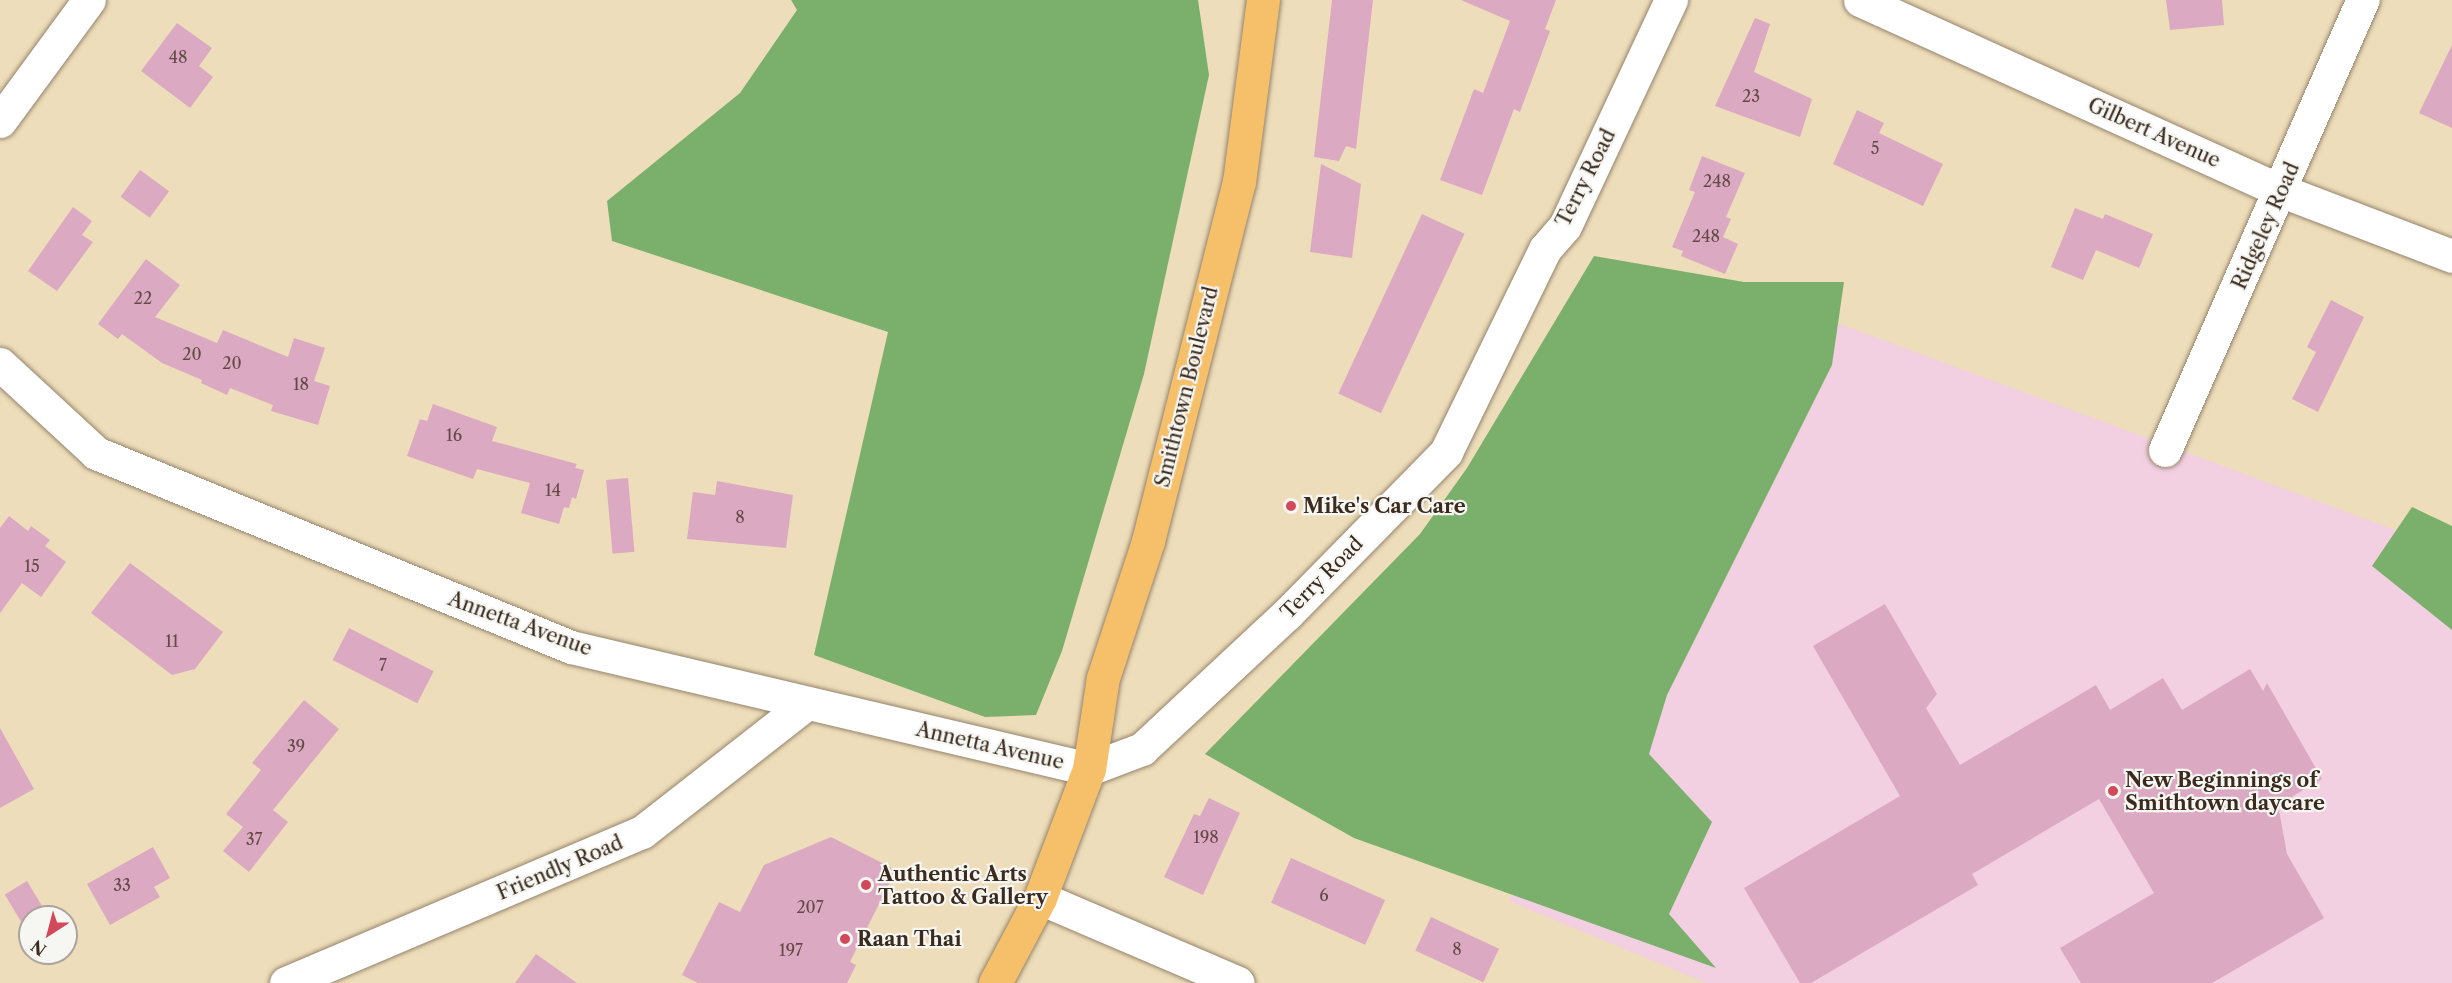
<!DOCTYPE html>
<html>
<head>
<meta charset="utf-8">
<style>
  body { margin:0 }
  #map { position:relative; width:2452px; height:983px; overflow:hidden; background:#eeddba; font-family:"Libre Caslon Text",serif }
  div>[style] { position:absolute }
  .built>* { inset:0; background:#f2cfe1 }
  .forest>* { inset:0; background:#7ab06c }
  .building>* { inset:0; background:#dba9c1; transform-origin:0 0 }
  .roads { filter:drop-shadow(0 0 2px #94846c) drop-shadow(0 0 2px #94846c) }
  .minor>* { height:33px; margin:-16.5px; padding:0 16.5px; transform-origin:16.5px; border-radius:16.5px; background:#fff }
  .tertiary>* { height:33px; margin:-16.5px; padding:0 16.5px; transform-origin:16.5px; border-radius:16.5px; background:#fff }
  .primary>* { height:33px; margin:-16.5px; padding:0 16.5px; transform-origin:16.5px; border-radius:16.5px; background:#f6c06b }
  .dots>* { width:16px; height:16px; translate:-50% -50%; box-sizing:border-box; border:3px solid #f6f6f2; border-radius:50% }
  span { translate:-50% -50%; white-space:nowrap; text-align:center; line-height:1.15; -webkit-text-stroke:4.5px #f6f6f2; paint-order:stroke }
  .number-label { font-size:16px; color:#634a47 }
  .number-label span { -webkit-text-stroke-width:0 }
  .street-label { font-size:20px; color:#3b2a1e }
  .poi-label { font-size:20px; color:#3b2a1e; font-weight:700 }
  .left { translate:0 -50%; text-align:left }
  .north { position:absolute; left:18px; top:905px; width:60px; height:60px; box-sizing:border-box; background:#f6f6f2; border:2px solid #aba49d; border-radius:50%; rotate:216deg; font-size:16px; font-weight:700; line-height:24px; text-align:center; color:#3b2a1e }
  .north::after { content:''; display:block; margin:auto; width:21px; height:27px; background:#d1495b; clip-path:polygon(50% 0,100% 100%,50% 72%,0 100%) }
</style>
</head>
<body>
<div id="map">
  <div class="built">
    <i style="clip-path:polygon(1821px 317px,2452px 551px,2452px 983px,1706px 983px,1509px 901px)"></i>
  </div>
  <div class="forest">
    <i style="clip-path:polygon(791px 0,1198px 0,1209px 75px,1144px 374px,1062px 651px,1036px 715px,985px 717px,814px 655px,888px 332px,612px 241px,607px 201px,740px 93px,797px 10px)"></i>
    <i style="clip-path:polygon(1594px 256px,1744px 282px,1844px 282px,1832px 365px,1667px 695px,1649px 754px,1712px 822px,1669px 914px,1716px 968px,1354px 838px,1205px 754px,1420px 534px,1467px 468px)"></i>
    <i style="clip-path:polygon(2412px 507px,2452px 526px,2452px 630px,2372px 566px)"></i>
  </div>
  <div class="building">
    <i style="clip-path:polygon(1332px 0,1373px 0,1356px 149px,1346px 146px,1339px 161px,1314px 157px)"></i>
    <i style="clip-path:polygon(1461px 0,1556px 0,1545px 29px,1550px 31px,1520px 112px,1514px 109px,1482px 195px,1440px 180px,1474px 89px,1483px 93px,1510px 21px)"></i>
    <i style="clip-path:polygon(2166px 0,2222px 0,2224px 25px,2170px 30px)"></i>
    <i style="clip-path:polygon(1755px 18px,1770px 24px,1754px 72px,1812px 99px,1800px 137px,1715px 106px)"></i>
    <i style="clip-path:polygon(177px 23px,212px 48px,199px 66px,213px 77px,190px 108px,141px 71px)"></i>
    <i style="clip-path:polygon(2452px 45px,2452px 128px,2419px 113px)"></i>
    <i style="clip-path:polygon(1857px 110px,1884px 123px,1879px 133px,1943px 164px,1923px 206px,1833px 164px)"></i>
    <i style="clip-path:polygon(1702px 156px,1745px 173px,1726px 217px,1731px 219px,1723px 237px,1738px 244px,1725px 274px,1681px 256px,1683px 251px,1672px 247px,1695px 192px,1689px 190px)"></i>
    <i style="clip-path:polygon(1321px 164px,1361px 184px,1352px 258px,1310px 252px)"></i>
    <i style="left:140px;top:170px;width:36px;height:33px;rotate:36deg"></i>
    <i style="clip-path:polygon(73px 207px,92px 221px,82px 235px,93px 242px,57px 291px,28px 271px)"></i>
    <i style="clip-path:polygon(2075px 208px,2103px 219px,2105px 214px,2153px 234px,2139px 268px,2096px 250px,2083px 280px,2051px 267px)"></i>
    <i style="left:1422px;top:214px;width:47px;height:198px;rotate:25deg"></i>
    <i style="clip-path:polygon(146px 259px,180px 285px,155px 317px,217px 343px,223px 330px,288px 357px,294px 338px,325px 348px,314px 381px,330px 386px,318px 425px,271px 411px,273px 405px,230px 388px,227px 395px,201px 383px,202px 380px,162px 363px,122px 334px,118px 339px,98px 324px)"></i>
    <i style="clip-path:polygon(2331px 300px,2364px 317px,2318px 412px,2292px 399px,2316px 352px,2307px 347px)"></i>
    <i style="clip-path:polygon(433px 404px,497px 427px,492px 441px,577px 464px,575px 468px,584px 470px,576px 499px,572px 497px,569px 508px,564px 507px,559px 524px,521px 513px,530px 483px,477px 469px,473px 479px,407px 456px,420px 419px,427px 421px)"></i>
    <i style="left:628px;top:478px;width:74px;height:22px;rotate:85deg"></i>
    <i style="clip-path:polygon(717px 481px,793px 495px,786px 548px,687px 539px,693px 492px,715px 495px)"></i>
    <i style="clip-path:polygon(9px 516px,28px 531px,31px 526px,50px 540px,45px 546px,66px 562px,41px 597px,22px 583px,0 613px,0 528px)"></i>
    <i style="clip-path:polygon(130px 563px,223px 632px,195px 669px,172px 675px,91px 613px)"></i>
    <i style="clip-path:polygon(1885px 604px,1937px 694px,1926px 708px,1960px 765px,2096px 685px,2110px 710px,2163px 678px,2182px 710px,2250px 669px,2263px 691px,2267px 683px,2322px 779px,2278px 805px,2287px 854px,2324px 918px,2212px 983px,2081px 983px,2060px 948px,2154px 893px,2099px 799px,1972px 874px,1978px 885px,1811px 983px,1800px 983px,1744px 888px,1900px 796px,1813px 646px)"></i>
    <i style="left:349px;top:628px;width:95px;height:36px;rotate:27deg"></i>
    <i style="clip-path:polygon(304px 700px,339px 729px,273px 810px,288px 822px,249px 872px,223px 851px,243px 827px,226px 814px,261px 770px,252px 763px)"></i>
    <i style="clip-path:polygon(0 728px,34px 789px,0 808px)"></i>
    <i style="clip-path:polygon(1209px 798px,1240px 813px,1203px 895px,1164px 877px,1194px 814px,1200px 816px)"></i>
    <i style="clip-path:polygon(831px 837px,896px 870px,850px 962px,856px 965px,847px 983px,698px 983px,682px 975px,719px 902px,740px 912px,764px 865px)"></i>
    <i style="clip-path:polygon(153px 847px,170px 878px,154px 887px,160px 897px,110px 925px,87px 884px)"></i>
    <i style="left:1291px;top:858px;width:103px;height:49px;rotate:24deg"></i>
    <i style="left:27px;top:881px;width:33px;height:26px;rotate:59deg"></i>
    <i style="left:1431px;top:917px;width:75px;height:37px;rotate:25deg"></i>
    <i style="clip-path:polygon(536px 954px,577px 983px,515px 983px)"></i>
  </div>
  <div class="roads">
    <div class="minor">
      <i style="left:1860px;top:0;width:463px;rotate:24.4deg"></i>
      <i style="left:2282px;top:191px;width:182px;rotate:20.9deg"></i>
      <i style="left:0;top:121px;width:150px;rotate:-53.7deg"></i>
      <i style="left:0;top:364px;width:131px;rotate:42.8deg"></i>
      <i style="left:96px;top:453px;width:513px;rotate:22.22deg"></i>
      <i style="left:571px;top:647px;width:532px;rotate:13.25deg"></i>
      <i style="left:2165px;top:450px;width:492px;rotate:-66.3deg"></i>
      <i style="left:1040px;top:898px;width:215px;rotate:23.2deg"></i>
      <i style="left:286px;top:983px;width:387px;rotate:-23deg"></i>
      <i style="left:642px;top:832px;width:208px;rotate:-38deg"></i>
    </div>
    <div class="tertiary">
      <i style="left:1089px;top:769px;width:57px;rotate:-20.7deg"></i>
      <i style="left:1142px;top:749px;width:198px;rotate:-43deg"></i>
      <i style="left:1287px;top:614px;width:227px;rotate:-45.5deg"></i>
      <i style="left:1446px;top:452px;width:226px;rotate:-64deg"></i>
      <i style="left:1545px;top:249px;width:30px;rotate:-49deg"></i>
      <i style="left:1565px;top:226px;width:250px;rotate:-64.9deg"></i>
    </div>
    <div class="primary">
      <i style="left:995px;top:983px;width:96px;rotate:-62.1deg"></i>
      <i style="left:1040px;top:898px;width:138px;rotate:-69.2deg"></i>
      <i style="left:1089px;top:769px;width:92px;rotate:-81.3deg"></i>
      <i style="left:1103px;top:678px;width:144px;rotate:-71.8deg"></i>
      <i style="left:1148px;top:541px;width:370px;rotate:-75.8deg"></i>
      <i style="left:1239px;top:182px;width:184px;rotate:-82.5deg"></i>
    </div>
  </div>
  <div class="dots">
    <i style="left:1291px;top:506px;background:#d1495b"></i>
    <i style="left:2113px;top:791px;background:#d1495b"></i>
    <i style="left:866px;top:885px;background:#d1495b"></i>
    <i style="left:845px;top:939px;background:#d1495b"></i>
  </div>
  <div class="number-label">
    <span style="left:178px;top:57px">48</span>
    <span style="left:1751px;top:96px">23</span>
    <span style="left:1875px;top:148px">5</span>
    <span style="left:1717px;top:181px">248</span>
    <span style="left:1706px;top:236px">248</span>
    <span style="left:143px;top:298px">22</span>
    <span style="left:192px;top:354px">20</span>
    <span style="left:232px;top:363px">20</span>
    <span style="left:301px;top:384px">18</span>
    <span style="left:454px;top:435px">16</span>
    <span style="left:553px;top:490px">14</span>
    <span style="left:740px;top:517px">8</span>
    <span style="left:32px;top:566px">15</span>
    <span style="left:172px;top:641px">11</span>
    <span style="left:383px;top:665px">7</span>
    <span style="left:296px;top:746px">39</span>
    <span style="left:1206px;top:837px">198</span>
    <span style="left:254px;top:839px">37</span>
    <span style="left:122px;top:885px">33</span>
    <span style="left:1324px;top:895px">6</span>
    <span style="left:810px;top:907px">207</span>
    <span style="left:1457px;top:949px">8</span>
    <span style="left:791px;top:950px">197</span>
  </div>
  <div class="street-label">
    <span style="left:2154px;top:133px;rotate:24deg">Gilbert Avenue</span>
    <span style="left:1586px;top:178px;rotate:-63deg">Terry Road</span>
    <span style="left:2266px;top:226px;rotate:-66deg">Ridgeley Road</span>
    <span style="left:1187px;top:387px;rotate:-76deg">Smithtown Boulevard</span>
    <span style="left:1322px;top:578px;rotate:-45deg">Terry Road</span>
    <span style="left:520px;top:624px;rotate:20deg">Annetta Avenue</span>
    <span style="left:990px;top:746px;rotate:13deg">Annetta Avenue</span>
    <span style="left:560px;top:868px;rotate:-23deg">Friendly Road</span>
  </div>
  <div class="poi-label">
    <span class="left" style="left:1303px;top:506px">Mike's Car Care</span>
    <span class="left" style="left:2125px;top:792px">New Beginnings of<br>Smithtown daycare</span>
    <span class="left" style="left:878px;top:886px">Authentic Arts<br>Tattoo &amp; Gallery</span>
    <span class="left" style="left:857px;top:939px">Raan Thai</span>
  </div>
  <div class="north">N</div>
</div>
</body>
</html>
